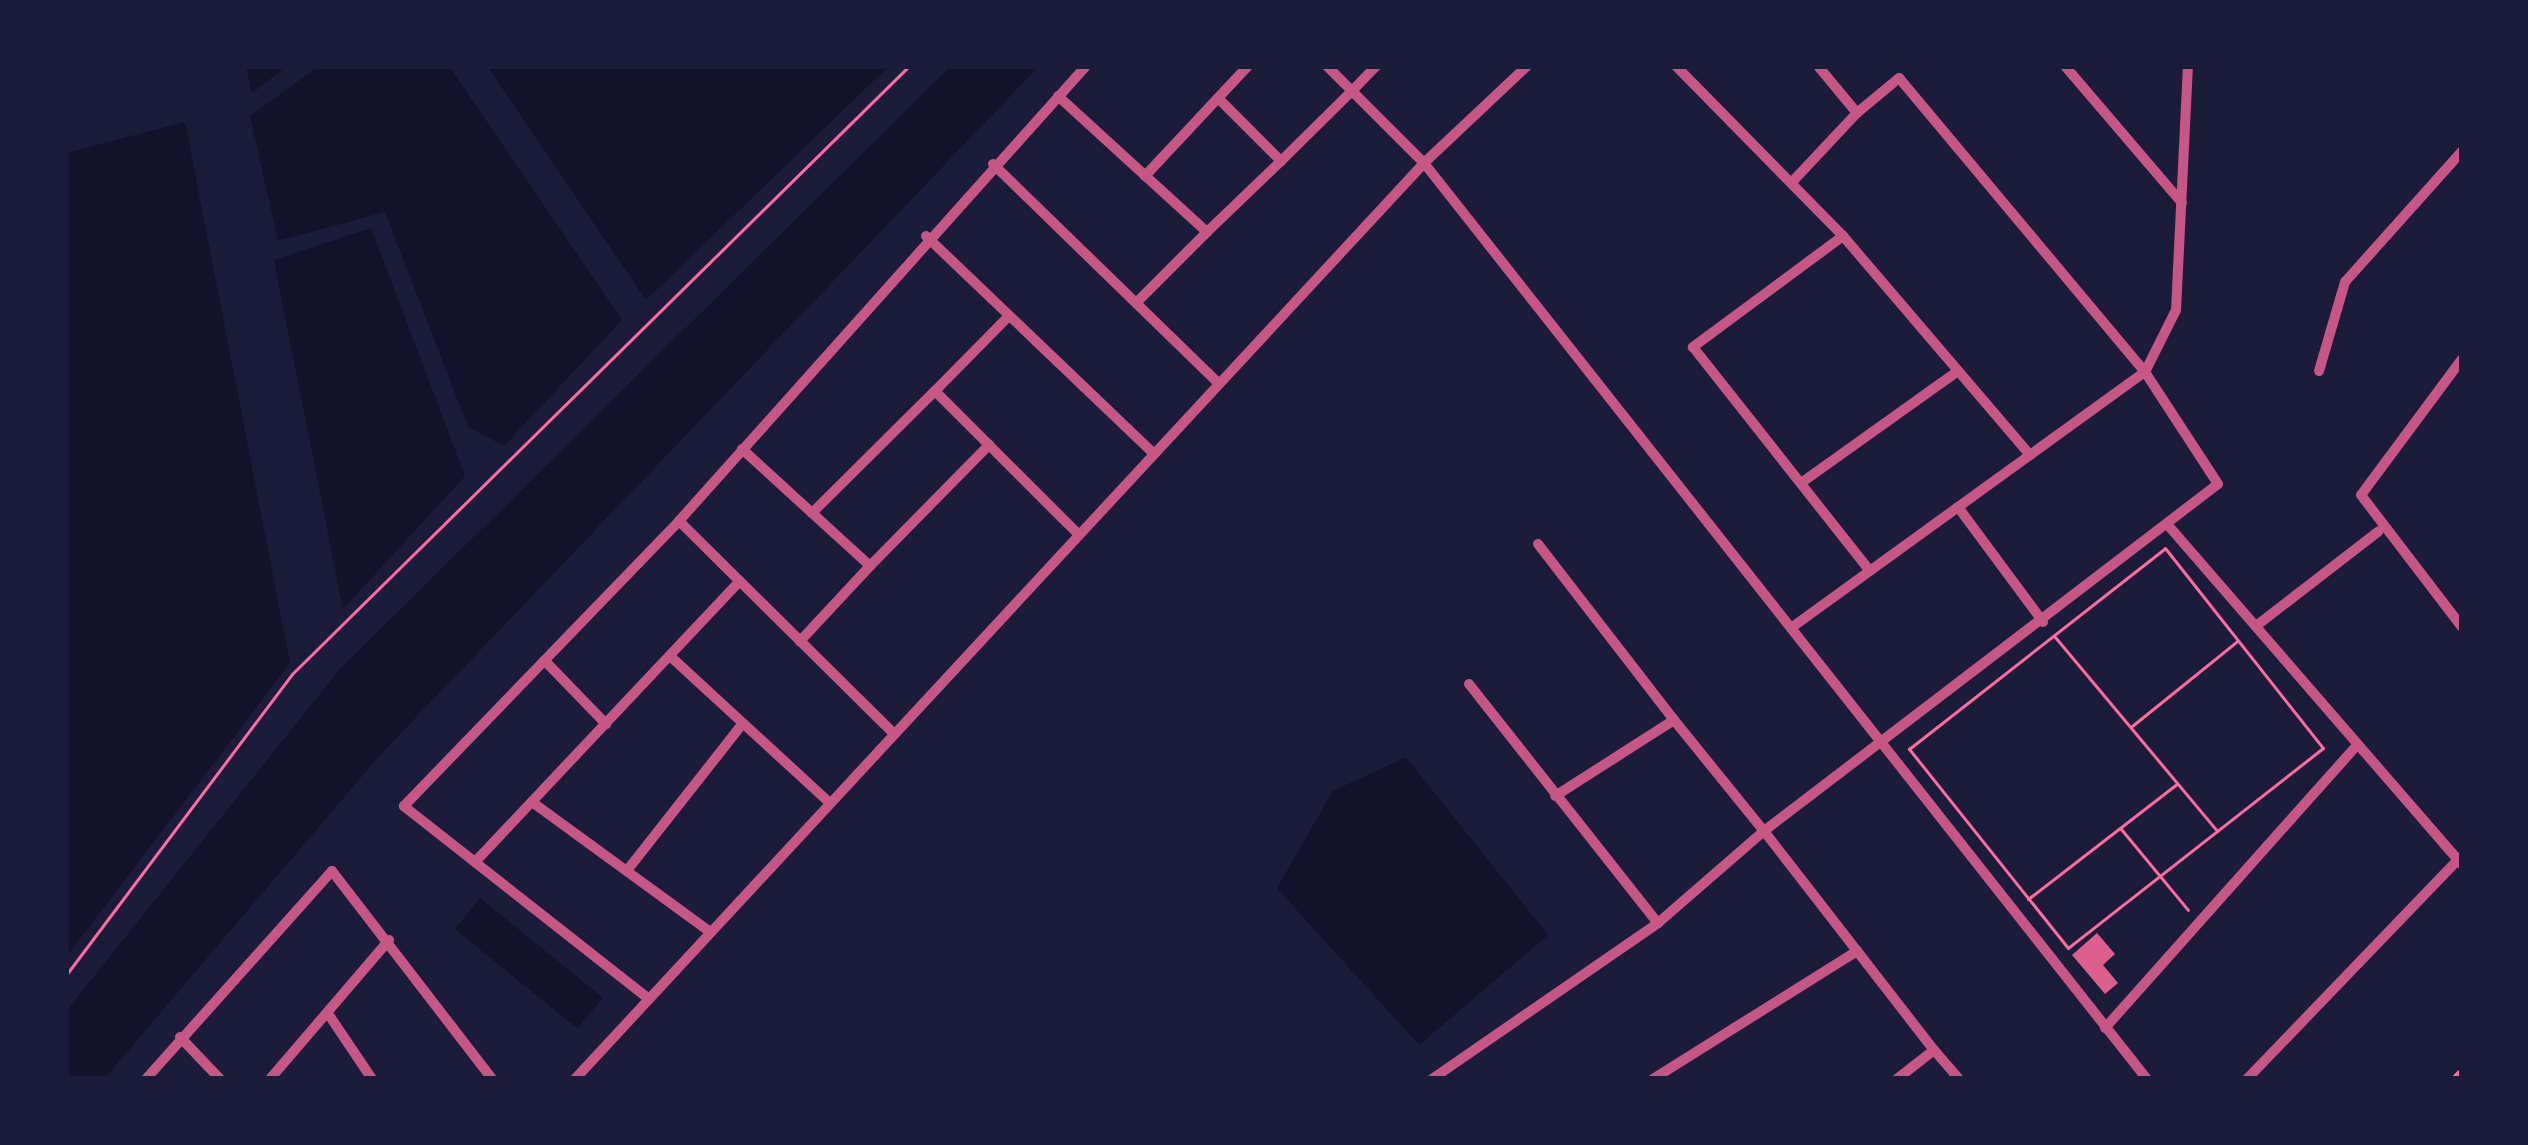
<!DOCTYPE html>
<html>
<head>
<meta charset="utf-8">
<style>
  body { margin:0 }
  #map { position:relative; width:2528px; height:1145px; overflow:hidden; background:#1b1b3a; font-family:Roboto,sans-serif }
  div>[style] { position:absolute }
  .water>* { inset:0; background:#12122b; transform-origin:0 0 }
  .building>* { inset:0; background:#dd5f8e }
  .path>* { height:3px; margin:-1.5px; padding:0 1.5px; transform-origin:1.5px; border-radius:1.5px; background:#ff6b9d }
  .minor>* { height:10px; margin:-5px; padding:0 5px; transform-origin:5px; border-radius:5px; background:#c65784 }
  .secondary>* { height:15px; margin:-7.5px; padding:0 7.5px; transform-origin:7.5px; border-radius:7.5px; background:#ff6b9d }
  span { translate:-50% -50%; white-space:nowrap; text-align:center; line-height:1.15; -webkit-text-stroke:10px #1b1b3a; paint-order:stroke }
  .frame { position:absolute; inset:0; border:69px solid #1b1b3a; pointer-events:none }
</style>
</head>
<body>
<div id="map">
  <div class="water">
    <i style="clip-path:polygon(246px 66px,287px 66px,252px 93px)"></i>
    <i style="clip-path:polygon(319px 66px,449px 66px,622px 320px,504px 446px,468px 427px,385px 212px,278px 241px,250px 116px)"></i>
    <i style="clip-path:polygon(487px 66px,889px 66px,646px 300px)"></i>
    <i style="clip-path:polygon(951px 66px,1039px 66px,380px 755px,104px 1079px,66px 1079px,66px 1011px,340px 669px)"></i>
    <i style="clip-path:polygon(185px 122px,290px 663px,66px 957px,66px 153px)"></i>
    <i style="clip-path:polygon(371px 228px,465px 476px,343px 609px,274px 260px)"></i>
    <i style="clip-path:polygon(1406px 757px,1548px 935px,1419px 1045px,1277px 888px,1333px 791px)"></i>
    <i style="left:480px;top:898px;width:158px;height:40px;rotate:39deg"></i>
  </div>
  <div class="building">
    <i style="clip-path:polygon(2097px 933px,2115px 954px,2103px 965px,2118px 983px,2105px 994px,2072px 955px)"></i>
  </div>
  <div class="path">
    <i style="left:2165px;top:548px;width:255px;rotate:51.7deg"></i>
    <i style="left:2323px;top:748px;width:324px;rotate:141.9deg"></i>
    <i style="left:2068px;top:948px;width:255px;rotate:-128.6deg"></i>
    <i style="left:1909px;top:749px;width:325px;rotate:-38.1deg"></i>
    <i style="left:2055px;top:637px;width:253px;rotate:50.1deg"></i>
    <i style="left:2132px;top:726px;width:134px;rotate:-38.9deg"></i>
    <i style="left:2121px;top:829px;width:105px;rotate:50.4deg"></i>
    <i style="left:2028px;top:899px;width:188px;rotate:-37.7deg"></i>
    <i style="left:66px;top:975px;width:376px;rotate:-53.1deg"></i>
    <i style="left:292px;top:674px;width:866px;rotate:-44.58deg"></i>
  </div>
  <div class="minor">
    <i style="left:1327px;top:66px;width:35px;rotate:45deg"></i>
    <i style="left:1352px;top:91px;width:35px;rotate:-46deg"></i>
    <i style="left:1676px;top:66px;width:238px;rotate:45.5deg"></i>
    <i style="left:1843px;top:236px;width:187px;rotate:143.5deg"></i>
    <i style="left:1693px;top:347px;width:285px;rotate:51.7deg"></i>
    <i style="left:2065px;top:66px;width:180px;rotate:49.5deg"></i>
    <i style="left:1058px;top:96px;width:202px;rotate:42.4deg"></i>
    <i style="left:1207px;top:232px;width:99px;rotate:135deg"></i>
    <i style="left:1218px;top:98px;width:89px;rotate:45deg"></i>
    <i style="left:1281px;top:161px;width:100px;rotate:-44.6deg"></i>
    <i style="left:1352px;top:91px;width:102px;rotate:45deg"></i>
    <i style="left:1424px;top:163px;width:1167px;rotate:51.72deg"></i>
    <i style="left:993px;top:164px;width:314px;rotate:44.2deg"></i>
    <i style="left:1145px;top:176px;width:151px;rotate:-46.9deg"></i>
    <i style="left:1794px;top:180px;width:92px;rotate:-46.8deg"></i>
    <i style="left:1207px;top:232px;width:103px;rotate:-43.8deg"></i>
    <i style="left:926px;top:236px;width:314px;rotate:43.7deg"></i>
    <i style="left:1843px;top:236px;width:288px;rotate:49.5deg"></i>
    <i style="left:2462px;top:359px;width:169px;rotate:126.6deg"></i>
    <i style="left:2361px;top:495px;width:166px;rotate:52.6deg"></i>
    <i style="left:2319px;top:371px;width:93px;rotate:-73.7deg"></i>
    <i style="left:2345px;top:282px;width:176px;rotate:-48.2deg"></i>
    <i style="left:935px;top:391px;width:101px;rotate:-45.4deg"></i>
    <i style="left:742px;top:449px;width:173px;rotate:42.4deg"></i>
    <i style="left:870px;top:566px;width:103px;rotate:133deg"></i>
    <i style="left:1801px;top:483px;width:193px;rotate:-35.5deg"></i>
    <i style="left:1958px;top:507px;width:143px;rotate:53.5deg"></i>
    <i style="left:812px;top:513px;width:173px;rotate:-44.8deg"></i>
    <i style="left:935px;top:391px;width:202px;rotate:45deg"></i>
    <i style="left:679px;top:521px;width:303px;rotate:44.7deg"></i>
    <i style="left:2167px;top:524px;width:450px;rotate:49.1deg"></i>
    <i style="left:1538px;top:544px;width:222px;rotate:52.3deg"></i>
    <i style="left:1674px;top:720px;width:141px;rotate:147.4deg"></i>
    <i style="left:870px;top:566px;width:170px;rotate:-45.5deg"></i>
    <i style="left:2256px;top:626px;width:155px;rotate:-37.7deg"></i>
    <i style="left:1791px;top:628px;width:437px;rotate:-35.9deg"></i>
    <i style="left:2145px;top:372px;width:383px;rotate:-129.9deg"></i>
    <i style="left:1899px;top:78px;width:55px;rotate:140.2deg"></i>
    <i style="left:1857px;top:113px;width:61px;rotate:-129.7deg"></i>
    <i style="left:670px;top:656px;width:217px;rotate:42.6deg"></i>
    <i style="left:545px;top:661px;width:88px;rotate:45.9deg"></i>
    <i style="left:1469px;top:684px;width:305px;rotate:51.7deg"></i>
    <i style="left:1658px;top:923px;width:140px;rotate:-41deg"></i>
    <i style="left:1764px;top:831px;width:277px;rotate:52.2deg"></i>
    <i style="left:1674px;top:720px;width:143px;rotate:51deg"></i>
    <i style="left:1764px;top:831px;width:571px;rotate:-37.39deg"></i>
    <i style="left:2218px;top:484px;width:134px;rotate:-123.1deg"></i>
    <i style="left:2145px;top:372px;width:69px;rotate:-63.4deg"></i>
    <i style="left:2176px;top:310px;width:244px;rotate:-87.2deg"></i>
    <i style="left:532px;top:802px;width:220px;rotate:36.1deg"></i>
    <i style="left:475px;top:862px;width:386px;rotate:-46.7deg"></i>
    <i style="left:629px;top:868px;width:184px;rotate:-51.8deg"></i>
    <i style="left:649px;top:999px;width:312px;rotate:-141.8deg"></i>
    <i style="left:404px;top:806px;width:396px;rotate:-46deg"></i>
    <i style="left:679px;top:521px;width:610px;rotate:-48.19deg"></i>
    <i style="left:329px;top:1015px;width:77px;rotate:56.1deg"></i>
    <i style="left:2105px;top:1028px;width:374px;rotate:-48.3deg"></i>
    <i style="left:180px;top:1037px;width:58px;rotate:46.4deg"></i>
    <i style="left:146px;top:1079px;width:279px;rotate:-48.2deg"></i>
    <i style="left:332px;top:871px;width:262px;rotate:52.4deg"></i>
    <i style="left:270px;top:1079px;width:183px;rotate:-49.4deg"></i>
    <i style="left:575px;top:1079px;width:1249px;rotate:-47.17deg"></i>
    <i style="left:1424px;top:163px;width:141px;rotate:-43.3deg"></i>
    <i style="left:1432px;top:1079px;width:275px;rotate:-34.6deg"></i>
    <i style="left:1653px;top:1079px;width:241px;rotate:-32.1deg"></i>
    <i style="left:1897px;top:1079px;width:47px;rotate:-38.1deg"></i>
    <i style="left:1934px;top:1050px;width:38px;rotate:49deg"></i>
    <i style="left:2247px;top:1079px;width:308px;rotate:-46.1deg"></i>
  </div>
  <div class="secondary">
    <i style="left:2459px;top:1079px;width:4px;rotate:-45deg"></i>
  </div>
  <div class="frame"></div>
</div>
</body>
</html>
